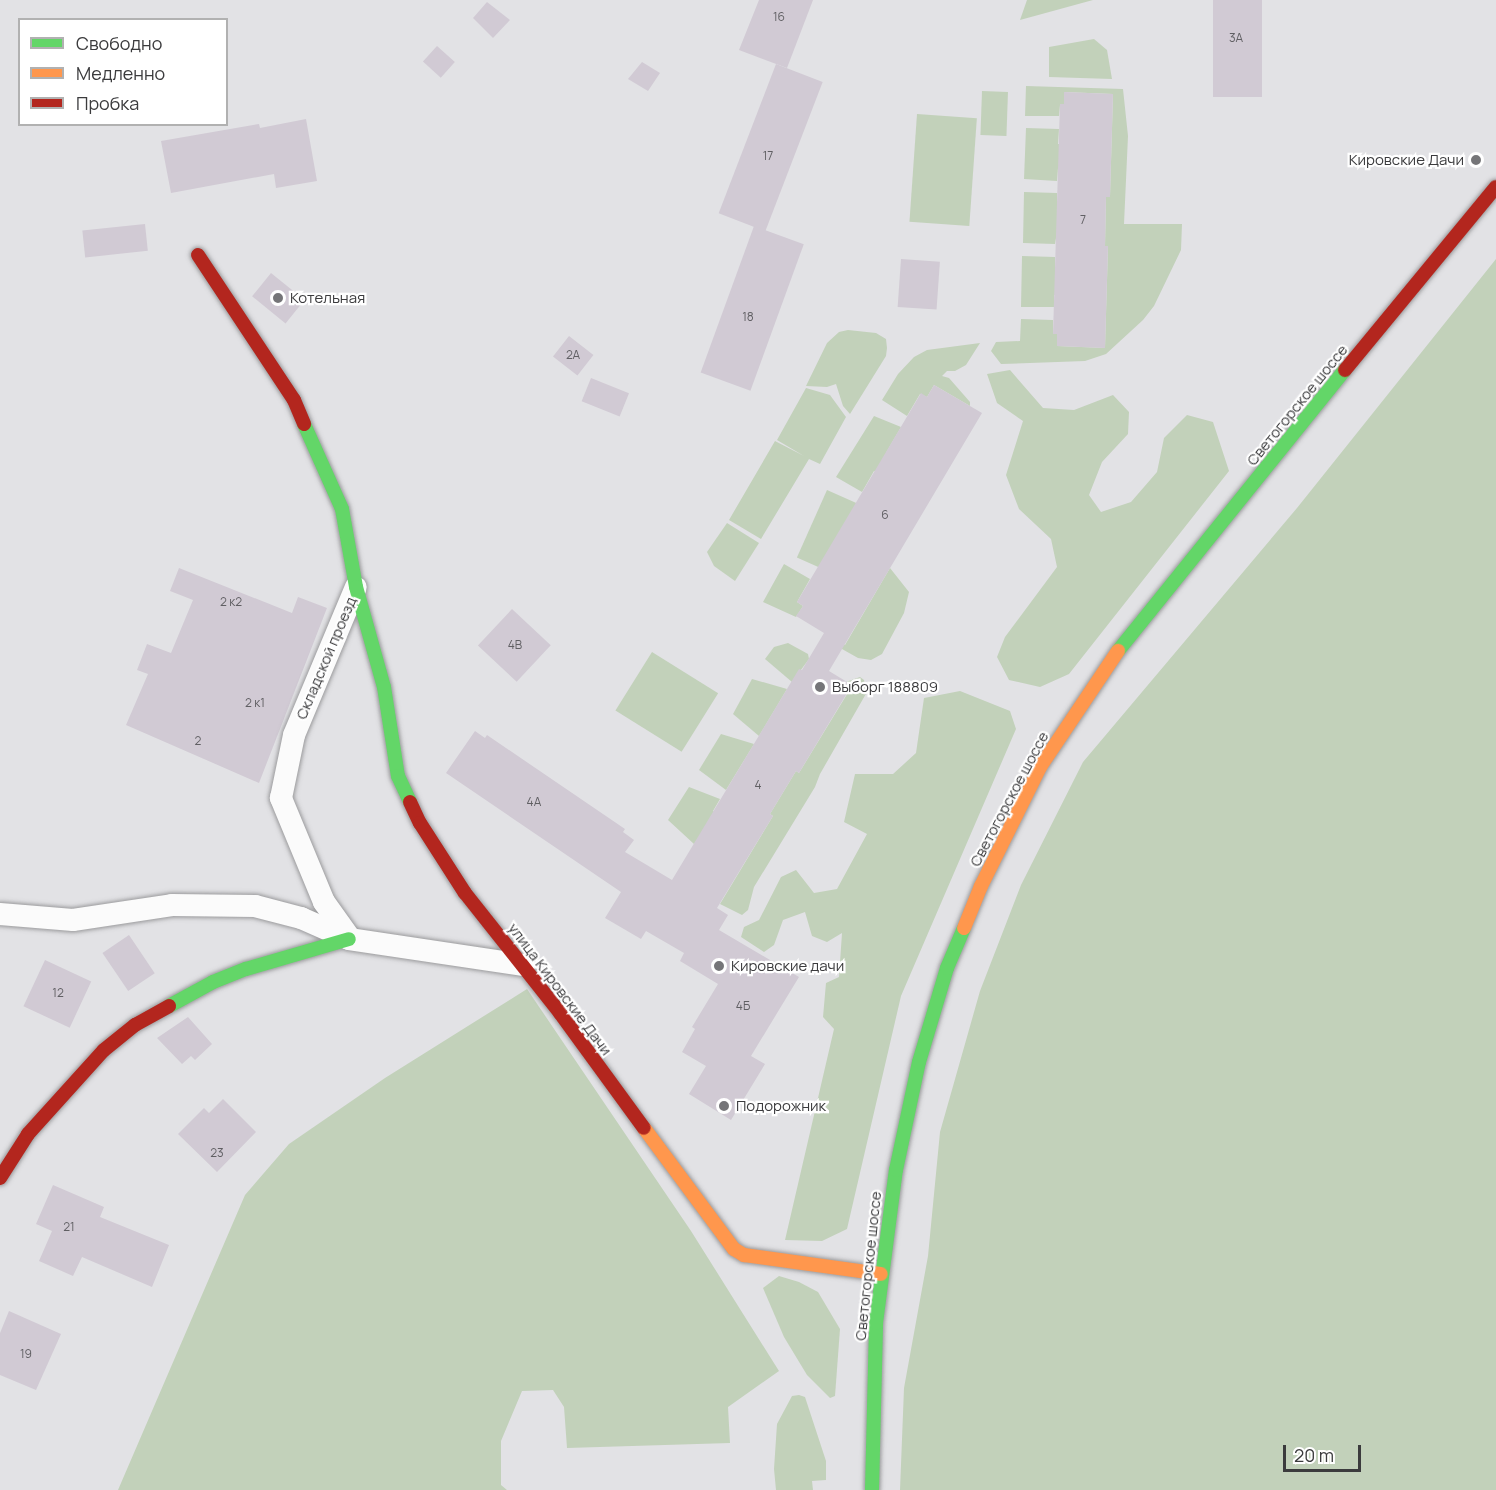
<!DOCTYPE html>
<html>
<head>
<meta charset="utf-8">
<style>
  body { margin:0 }
  #map { position:relative; width:1496px; height:1490px; overflow:hidden; background:#e2e2e5; font-family:Manrope,sans-serif }
  div>[style] { position:absolute }
  .green>* { inset:0; background:#c2d1ba; transform-origin:0 0 }
  .building>* { inset:0; background:#d1cad4; transform-origin:0 0 }
  .roads { filter:drop-shadow(0 0 2px #9b9b9d) drop-shadow(0 0 2px #9b9b9d) }
  .street>* { height:22px; margin:-11px; padding:0 11px; transform-origin:11px; border-radius:11px; background:#fbfbfb }
  .fast>* { height:14px; margin:-7px; padding:0 7px; transform-origin:7px; border-radius:7px; background:#63d668 }
  .slow>* { height:14px; margin:-7px; padding:0 7px; transform-origin:7px; border-radius:7px; background:#ff974d }
  .jam>* { height:14px; margin:-7px; padding:0 7px; transform-origin:7px; border-radius:7px; background:#b3261e }
  .dots>* { width:16px; height:16px; translate:-50% -50%; box-sizing:border-box; border:3px solid #fff; border-radius:50% }
  span { translate:-50% -50%; white-space:nowrap; text-align:center; line-height:1.15; -webkit-text-stroke:4.5px #fff; paint-order:stroke }
  .number-label { font-size:12px; color:#605f63 }
  .number-label span { -webkit-text-stroke-width:0 }
  .poi-label { font-size:15px; color:#3b3b3d }
  .right { translate:-100% -50%; text-align:right }
  .left { translate:0 -50%; text-align:left }
  .street-label { font-size:15px; color:#3b3b3d }
  .legend { position:absolute; left:18px; top:18px; width:210px; height:108px; box-sizing:border-box; background:#fff; border:2px solid #b1b1b1; margin:0; padding:8px 10px; list-style:none; font-size:18px; color:#3b3b3d }
  .legend li { display:flex; align-items:center; gap:12px; height:30px }
  .legend b { width:30px; border:2px solid #b1b1b1 }
  .scale { position:absolute; left:1283px; top:1445px; width:78px; height:27px; box-sizing:border-box; border:3px solid #3b3b3d; border-top:0; padding-left:8px; font-size:18px; line-height:21px; white-space:nowrap; color:#3b3b3d; -webkit-text-stroke:4px #fff; paint-order:stroke }
</style>
</head>
<body>
<div id="map">
  <div class="green">
    <i style="clip-path:polygon(1027px 0,1093px 0,1020px 20px)"></i>
    <i style="clip-path:polygon(1094px 39px,1107px 50px,1112px 79px,1049px 77px,1049px 47px)"></i>
    <i style="clip-path:polygon(1026px 86px,1123px 89px,1128px 136px,1124px 224px,1182px 224px,1181px 250px,1154px 306px,1143px 320px,1106px 354px,1085px 361px,1001px 364px,991px 351px,996px 342px,1020px 341px,1021px 319px,1053px 320px,1053px 334px,1057px 334px,1057px 346px,1105px 348px,1108px 247px,1105px 246px,1106px 197px,1110px 196px,1113px 94px,1064px 92px,1064px 104px,1060px 105px,1059px 116px,1025px 116px)"></i>
    <i style="left:982px;top:91px;width:26px;height:44px;rotate:2deg"></i>
    <i style="left:917px;top:114px;width:60px;height:108px;rotate:4deg"></i>
    <i style="clip-path:polygon(1026px 128px,1059px 129px,1058px 144px,1063px 144px,1062px 167px,1058px 168px,1057px 181px,1024px 179px)"></i>
    <i style="clip-path:polygon(1024px 192px,1057px 193px,1057px 207px,1061px 208px,1055px 244px,1023px 243px)"></i>
    <i style="clip-path:polygon(1022px 256px,1055px 257px,1055px 271px,1059px 271px,1058px 294px,1054px 295px,1054px 307px,1021px 307px)"></i>
    <i style="clip-path:polygon(1496px 259px,1496px 1490px,900px 1490px,904px 1388px,928px 1256px,940px 1132px,980px 991px,1021px 885px,1083px 762px,1297px 508px)"></i>
    <i style="clip-path:polygon(848px 330px,876px 333px,886px 339px,887px 348px,886px 356px,850px 414px,843px 406px,836px 384px,827px 387px,806px 386px,827px 343px,839px 332px)"></i>
    <i style="clip-path:polygon(980px 343px,966px 365px,955px 371px,947px 371px,942px 376px,949px 378px,970px 402px,970px 406px,934px 385px,927px 397px,920px 394px,907px 416px,882px 400px,898px 374px,914px 357px,927px 350px)"></i>
    <i style="clip-path:polygon(1010px 370px,1043px 408px,1074px 410px,1113px 395px,1129px 412px,1128px 434px,1102px 462px,1089px 495px,1101px 512px,1131px 502px,1157px 472px,1164px 438px,1187px 415px,1213px 422px,1229px 471px,1069px 674px,1040px 687px,1009px 680px,997px 657px,1005px 637px,1057px 567px,1051px 539px,1019px 509px,1006px 475px,1023px 421px,997px 403px,987px 374px)"></i>
    <i style="clip-path:polygon(806px 388px,830px 395px,846px 417px,820px 464px,809px 459px,761px 539px,729px 520px,775px 441px,804px 456px,777px 440px)"></i>
    <i style="clip-path:polygon(874px 416px,901px 427px,887px 451px,881px 474px,874px 471px,862px 492px,836px 477px)"></i>
    <i style="left:827px;top:490px;width:32px;height:74px;rotate:24deg"></i>
    <i style="clip-path:polygon(727px 523px,759px 543px,735px 581px,714px 566px,707px 552px)"></i>
    <i style="clip-path:polygon(784px 564px,810px 579px,797px 602px,803px 606px,796px 617px,763px 602px)"></i>
    <i style="clip-path:polygon(890px 568px,909px 592px,904px 613px,882px 654px,871px 660px,858px 658px,842px 649px,841px 643px,845px 645px)"></i>
    <i style="clip-path:polygon(788px 643px,808px 654px,809px 659px,792px 682px,765px 659px,774px 647px)"></i>
    <i style="left:652px;top:652px;width:78px;height:69px;rotate:32deg"></i>
    <i style="clip-path:polygon(860px 677px,864px 680px,867px 692px,820px 774px,815px 787px,754px 887px,748px 910px,742px 915px,720px 904px,773px 816px,770px 814px,796px 771px,799px 773px,852px 686px,846px 682px)"></i>
    <i style="clip-path:polygon(752px 679px,787px 689px,759px 736px,733px 714px)"></i>
    <i style="clip-path:polygon(960px 691px,1010px 711px,1016px 729px,901px 996px,847px 1229px,822px 1241px,785px 1240px,834px 1029px,823px 1017px,826px 983px,839px 977px,842px 933px,827px 942px,812px 936px,805px 912px,783px 920px,774px 945px,764px 952px,741px 937px,744px 927px,759px 920px,781px 877px,796px 870px,814px 893px,837px 889px,867px 834px,844px 822px,855px 774px,893px 774px,916px 753px,924px 698px)"></i>
    <i style="clip-path:polygon(721px 734px,754px 744px,726px 790px,699px 770px)"></i>
    <i style="clip-path:polygon(689px 787px,720px 799px,713px 811px,716px 813px,694px 844px,668px 820px)"></i>
    <i style="clip-path:polygon(527px 989px,691px 1231px,779px 1371px,728px 1407px,730px 1443px,567px 1448px,564px 1407px,553px 1390px,522px 1391px,501px 1441px,501px 1485px,507px 1490px,118px 1490px,245px 1195px,289px 1144px,385px 1078px)"></i>
    <i style="clip-path:polygon(779px 1276px,799px 1282px,818px 1292px,840px 1329px,835px 1396px,830px 1398px,807px 1375px,784px 1337px,763px 1288px)"></i>
    <i style="clip-path:polygon(799px 1395px,805px 1397px,826px 1461px,826px 1480px,812px 1481px,813px 1490px,776px 1490px,774px 1469px,777px 1424px,792px 1396px)"></i>
  </div>
  <div class="building">
    <i style="clip-path:polygon(759px 0,813px 0,787px 68px,739px 50px)"></i>
    <i style="left:1213px;top:0;width:49px;height:97px"></i>
    <i style="clip-path:polygon(487px 2px,510px 20px,493px 38px,473px 18px)"></i>
    <i style="left:437px;top:46px;width:24px;height:21px;rotate:42deg"></i>
    <i style="clip-path:polygon(642px 62px,660px 73px,648px 91px,628px 79px)"></i>
    <i style="left:776px;top:64px;width:50px;height:160px;rotate:21deg"></i>
    <i style="clip-path:polygon(1064px 92px,1113px 94px,1110px 197px,1106px 197px,1105px 246px,1108px 246px,1105px 348px,1057px 346px,1057px 334px,1053px 334px,1060px 104px,1064px 104px)"></i>
    <i style="clip-path:polygon(306px 119px,317px 181px,276px 188px,274px 174px,171px 193px,161px 141px,259px 124px,260px 128px)"></i>
    <i style="left:145px;top:224px;width:27px;height:63px;rotate:84deg"></i>
    <i style="left:754px;top:226px;width:53px;height:156px;rotate:20deg"></i>
    <i style="left:901px;top:259px;width:39px;height:48px;rotate:4deg"></i>
    <i style="left:271px;top:273px;width:43px;height:30px;rotate:39deg"></i>
    <i style="left:569px;top:336px;width:31px;height:26px;rotate:38deg"></i>
    <i style="left:591px;top:378px;width:41px;height:25px;rotate:22deg"></i>
    <i style="clip-path:polygon(934px 385px,982px 413px,829px 671px,852px 685px,799px 773px,796px 771px,770px 814px,773px 816px,717px 908px,728px 915px,719px 930px,799px 977px,751px 1056px,765px 1064px,731px 1120px,689px 1094px,706px 1066px,682px 1052px,695px 1029px,692px 1027px,718px 984px,680px 961px,684px 953px,646px 931px,641px 939px,605px 918px,621px 892px,446px 773px,475px 731px,485px 738px,487px 735px,625px 829px,623px 832px,634px 840px,625px 852px,672px 880px,799px 669px,802px 670px,824px 633px,796px 616px,803px 606px,797px 602px,921px 393px,927px 397px)"></i>
    <i style="clip-path:polygon(179px 568px,292px 613px,298px 597px,327px 608px,259px 783px,126px 725px,148px 674px,137px 670px,147px 644px,171px 653px,193px 600px,170px 591px)"></i>
    <i style="left:512px;top:609px;width:53px;height:50px;rotate:43deg"></i>
    <i style="left:129px;top:935px;width:46px;height:32px;rotate:56deg"></i>
    <i style="left:45px;top:960px;width:51px;height:51px;rotate:25deg"></i>
    <i style="clip-path:polygon(188px 1017px,212px 1044px,195px 1060px,191px 1056px,182px 1064px,157px 1038px)"></i>
    <i style="clip-path:polygon(223px 1099px,256px 1132px,217px 1172px,178px 1134px,204px 1108px,209px 1113px)"></i>
    <i style="clip-path:polygon(53px 1185px,104px 1207px,100px 1217px,169px 1245px,152px 1287px,82px 1257px,73px 1276px,39px 1261px,52px 1231px,36px 1224px)"></i>
    <i style="clip-path:polygon(9px 1311px,61px 1334px,36px 1390px,0 1375px,0 1333px)"></i>
  </div>
  <div class="roads">
    <div class="street">
      <i style="left:0;top:914px;width:73px;rotate:4.7deg"></i>
      <i style="left:73px;top:920px;width:100px;rotate:-8.6deg"></i>
      <i style="left:172px;top:905px;width:83px;rotate:0.7deg"></i>
      <i style="left:255px;top:906px;width:48px;rotate:14.6deg"></i>
      <i style="left:301px;top:918px;width:52px;rotate:23.6deg"></i>
      <i style="left:349px;top:939px;width:177px;rotate:8.5deg"></i>
      <i style="left:349px;top:937px;width:43px;rotate:-125.5deg"></i>
      <i style="left:324px;top:902px;width:113px;rotate:-112.5deg"></i>
      <i style="left:281px;top:798px;width:64px;rotate:-78.3deg"></i>
      <i style="left:294px;top:735px;width:160px;rotate:-67.3deg"></i>
    </div>
    <div class="fast">
      <i style="left:304px;top:424px;width:93px;rotate:65.9deg"></i>
      <i style="left:342px;top:509px;width:79px;rotate:79.8deg"></i>
      <i style="left:356px;top:587px;width:104px;rotate:74.4deg"></i>
      <i style="left:384px;top:687px;width:90px;rotate:81.1deg"></i>
      <i style="left:398px;top:776px;width:29px;rotate:65deg"></i>
      <i style="left:1118px;top:651px;width:361px;rotate:-51.1deg"></i>
      <i style="left:169px;top:1006px;width:50px;rotate:-28.6deg"></i>
      <i style="left:213px;top:982px;width:35px;rotate:-22deg"></i>
      <i style="left:246px;top:969px;width:107px;rotate:-16.2deg"></i>
      <i style="left:872px;top:1490px;width:167px;rotate:-88.6deg"></i>
      <i style="left:876px;top:1323px;width:154px;rotate:-82.6deg"></i>
      <i style="left:896px;top:1170px;width:110px;rotate:-78deg"></i>
      <i style="left:919px;top:1062px;width:98px;rotate:-73.4deg"></i>
      <i style="left:947px;top:968px;width:43px;rotate:-67deg"></i>
    </div>
    <div class="slow">
      <i style="left:964px;top:928px;width:45px;rotate:-68deg"></i>
      <i style="left:981px;top:886px;width:133px;rotate:-63.6deg"></i>
      <i style="left:1040px;top:767px;width:140px;rotate:-56.1deg"></i>
      <i style="left:644px;top:1128px;width:151px;rotate:53.4deg"></i>
      <i style="left:734px;top:1249px;width:12px;rotate:31deg"></i>
      <i style="left:744px;top:1255px;width:138px;rotate:7.9deg"></i>
    </div>
    <div class="jam">
      <i style="left:198px;top:255px;width:174px;rotate:56.5deg"></i>
      <i style="left:294px;top:400px;width:26px;rotate:67deg"></i>
      <i style="left:1345px;top:370px;width:237px;rotate:-50.5deg"></i>
      <i style="left:410px;top:802px;width:23px;rotate:65deg"></i>
      <i style="left:420px;top:823px;width:83px;rotate:57.3deg"></i>
      <i style="left:465px;top:893px;width:153px;rotate:51.6deg"></i>
      <i style="left:560px;top:1013px;width:142px;rotate:53.9deg"></i>
      <i style="left:0;top:1178px;width:52px;rotate:-57.5deg"></i>
      <i style="left:28px;top:1134px;width:113px;rotate:-47.9deg"></i>
      <i style="left:104px;top:1050px;width:40px;rotate:-39deg"></i>
      <i style="left:135px;top:1025px;width:39px;rotate:-29deg"></i>
    </div>
  </div>
  <div class="dots">
    <i style="left:1476px;top:160px;background:#757578"></i>
    <i style="left:278px;top:298px;background:#757578"></i>
    <i style="left:820px;top:687px;background:#757578"></i>
    <i style="left:719px;top:966px;background:#757578"></i>
    <i style="left:724px;top:1106px;background:#757578"></i>
  </div>
  <div class="number-label">
    <span style="left:779px;top:17px">16</span>
    <span style="left:1236px;top:38px">3А</span>
    <span style="left:768px;top:156px">17</span>
    <span style="left:1083px;top:220px">7</span>
    <span style="left:748px;top:317px">18</span>
    <span style="left:573px;top:355px">2А</span>
    <span style="left:885px;top:515px">6</span>
    <span style="left:231px;top:602px">2 к2</span>
    <span style="left:515px;top:645px">4В</span>
    <span style="left:255px;top:703px">2 к1</span>
    <span style="left:198px;top:741px">2</span>
    <span style="left:758px;top:785px">4</span>
    <span style="left:534px;top:802px">4А</span>
    <span style="left:58px;top:993px">12</span>
    <span style="left:743px;top:1006px">4Б</span>
    <span style="left:217px;top:1153px">23</span>
    <span style="left:69px;top:1227px">21</span>
    <span style="left:26px;top:1354px">19</span>
  </div>
  <div class="poi-label">
    <span class="right" style="left:1464px;top:160px">Кировские Дачи</span>
    <span class="left" style="left:290px;top:298px">Котельная</span>
    <span class="left" style="left:832px;top:687px">Выборг 188809</span>
    <span class="left" style="left:731px;top:966px">Кировские дачи</span>
    <span class="left" style="left:736px;top:1106px">Подорожник</span>
  </div>
  <div class="street-label">
    <span style="left:1297px;top:405px;rotate:-51deg">Светогорское шоссе</span>
    <span style="left:326px;top:658px;rotate:-67deg">Складской проезд</span>
    <span style="left:1009px;top:799px;rotate:-62deg">Светогорское шоссе</span>
    <span style="left:560px;top:989px;rotate:53deg">улица Кировские Дачи</span>
    <span style="left:868px;top:1266px;rotate:-84deg">Светогорское шоссе</span>
  </div>
  <ul class="legend">
  <li><b style="height:8px;background:#63d668"></b>Свободно</li>
  <li><b style="height:8px;background:#ff974d"></b>Медленно</li>
  <li><b style="height:8px;background:#b3261e"></b>Пробка</li>
  </ul>
  <div class="scale">20 m</div>
</div>
</body>
</html>
